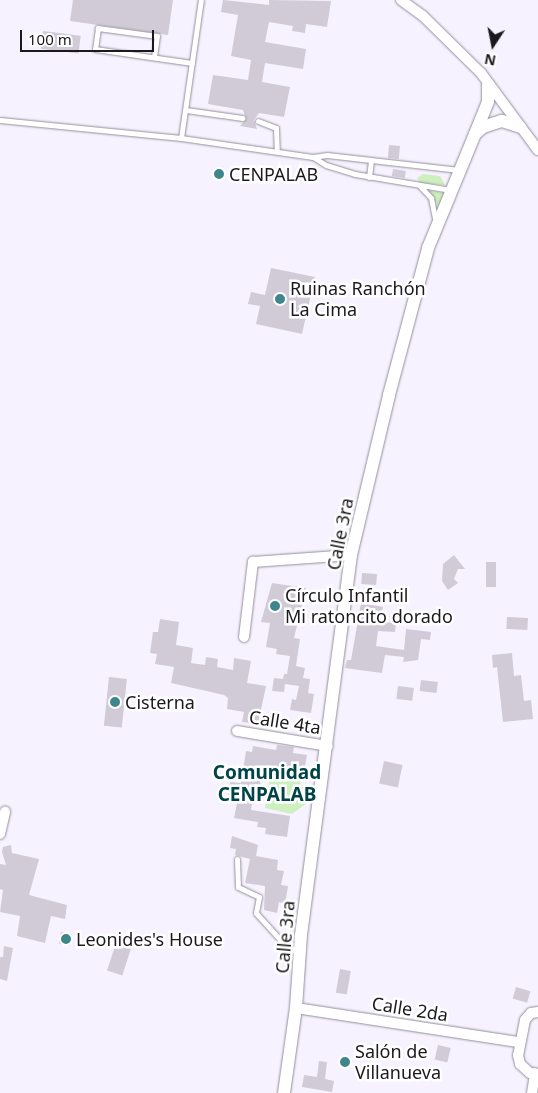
<!DOCTYPE html>
<html>
<head>
<meta charset="utf-8">
<style>
  body { margin:0 }
  #map { position:relative; width:538px; height:1093px; overflow:hidden; background:#f7f2ff; font-family:"Noto Sans",sans-serif }
  div>[style] { position:absolute }
  .green>* { inset:0; background:#ceefbe }
  .building>* { inset:0; background:#d0cbd7; transform-origin:0 0 }
  .roads { filter:drop-shadow(0 0 1px #938f9a) drop-shadow(0 0 1px #938f9a) }
  .service>* { height:5px; margin:-2.5px; padding:0 2.5px; transform-origin:2.5px; border-radius:2.5px; background:#fff }
  .minor>* { height:10px; margin:-5px; padding:0 5px; transform-origin:5px; border-radius:5px; background:#fff }
  .tertiary>* { height:12px; margin:-6px; padding:0 6px; transform-origin:6px; border-radius:6px; background:#fff }
  .dots>* { width:14px; height:14px; translate:-50% -50%; box-sizing:border-box; border:2px solid #fff; border-radius:50% }
  span { translate:-50% -50%; white-space:nowrap; text-align:center; line-height:1.15; -webkit-text-stroke:5px #fff; paint-order:stroke }
  .poi-label { font-size:18px; color:#1b191d }
  .left { translate:0 -50%; text-align:left }
  .street-label { font-size:18px; color:#1b191d }
  .neighbourhood-label { font-size:19px; color:#004449; font-weight:700 }
  .north { position:absolute; left:468px; top:20px; width:50px; height:50px; -webkit-text-stroke:4px #fff; paint-order:stroke; rotate:191deg; font-size:14px; font-weight:700; line-height:20px; text-align:center; color:#1b191d }
  .north::after { content:''; display:block; margin:auto; width:18px; height:22px; background:#1b191d; clip-path:polygon(50% 0,100% 100%,50% 72%,0 100%) }
  .scale { position:absolute; left:20px; top:30px; width:134px; height:22px; box-sizing:border-box; border:2px solid #1b191d; border-top:0; padding-left:6px; font-size:15px; line-height:18px; white-space:nowrap; color:#1b191d; -webkit-text-stroke:4px #fff; paint-order:stroke }
</style>
</head>
<body>
<div id="map">
  <div class="green">
    <i style="clip-path:polygon(423px 174px,440px 176px,445px 185px,420px 183px,417px 178px)"></i>
    <i style="clip-path:polygon(425px 190px,445px 193px,441px 209px)"></i>
    <i style="clip-path:polygon(270px 776px,299px 779px,302px 787px,313px 786px,312px 799px,292px 814px,265px 808px)"></i>
  </div>
  <div class="building">
    <i style="clip-path:polygon(73px 0,173px 0,168px 35px,70px 21px)"></i>
    <i style="clip-path:polygon(223px 0,269px 5px,269px 0,331px 1px,327px 27px,306px 24px,305px 33px,292px 31px,293px 26px,269px 22px,265px 42px,306px 49px,303px 69px,265px 63px,262px 82px,290px 87px,284px 117px,259px 113px,254px 120px,257px 129px,240px 126px,246px 119px,243px 110px,208px 104px,213px 75px,248px 80px,251px 60px,231px 56px,238px 15px,221px 12px)"></i>
    <i style="left:43px;top:31px;width:38px;height:18px;rotate:7deg"></i>
    <i style="left:389px;top:145px;width:11px;height:13px;rotate:5deg"></i>
    <i style="left:393px;top:169px;width:13px;height:7px;rotate:9deg"></i>
    <i style="clip-path:polygon(271px 268px,315px 277px,302px 334px,256px 324px,260px 306px,248px 304px,251px 292px,265px 295px)"></i>
    <i style="clip-path:polygon(454px 555px,465px 569px,458px 569px,454px 579px,458px 583px,448px 590px,442px 581px,443px 564px)"></i>
    <i style="left:486px;top:562px;width:10px;height:25px"></i>
    <i style="left:362px;top:573px;width:15px;height:11px;rotate:4deg"></i>
    <i style="clip-path:polygon(272px 583px,306px 588px,294px 638px,300px 639px,296px 666px,305px 668px,303px 678px,310px 679px,308px 693px,314px 694px,311px 713px,290px 710px,292px 699px,296px 700px,299px 686px,285px 684px,284px 692px,272px 691px,274px 678px,283px 679px,284px 674px,287px 674px,290px 656px,276px 654px,277px 649px,266px 647px,270px 623px,261px 622px)"></i>
    <i style="clip-path:polygon(361px 603px,383px 607px,380px 622px,396px 623px,395px 632px,378px 631px,376px 646px,404px 650px,406px 629px,431px 632px,430px 640px,421px 639px,418px 660px,403px 662px,404px 657px,385px 655px,382px 673px,345px 668px,347px 660px,351px 660px)"></i>
    <i style="left:507px;top:617px;width:21px;height:12px;rotate:3deg"></i>
    <i style="clip-path:polygon(160px 619px,179px 622px,176px 645px,193px 648px,191px 663px,205px 665px,206px 657px,218px 659px,217px 667px,233px 670px,234px 658px,251px 661px,247px 683px,266px 686px,258px 724px,242px 722px,244px 712px,227px 709px,228px 698px,224px 695px,171px 683px,174px 667px,155px 664px,157px 654px,150px 653px,153px 632px,158px 632px)"></i>
    <i style="clip-path:polygon(512px 653px,514px 676px,521px 675px,524px 701px,531px 700px,533px 719px,503px 722px,497px 667px,493px 668px,492px 655px)"></i>
    <i style="left:109px;top:677px;width:18px;height:49px;rotate:6deg"></i>
    <i style="left:421px;top:680px;width:17px;height:11px;rotate:7deg"></i>
    <i style="left:398px;top:686px;width:16px;height:13px;rotate:7deg"></i>
    <i style="clip-path:polygon(277px 745px,294px 747px,293px 753px,307px 755px,303px 778px,268px 772px,267px 779px,261px 778px,260px 785px,255px 784px,251px 810px,290px 816px,287px 837px,265px 834px,266px 828px,257px 827px,258px 822px,234px 818px,238px 798px,228px 796px,230px 782px,241px 783px,246px 751px,252px 752px,253px 746px,276px 750px)"></i>
    <i style="left:384px;top:761px;width:19px;height:23px;rotate:12deg"></i>
    <i style="clip-path:polygon(232px 836px,258px 845px,256px 856px,278px 860px,277px 870px,284px 871px,281px 885px,288px 886px,285px 904px,279px 902px,277px 913px,264px 910px,265px 886px,245px 883px,250px 859px,235px 855px,236px 849px,230px 848px)"></i>
    <i style="clip-path:polygon(11px 845px,12px 853px,39px 859px,29px 895px,67px 905px,65px 919px,51px 916px,45px 943px,17px 936px,20px 916px,0 912px,3px 890px,0 889px,0 864px,6px 865px,2px 852px,3px 847px)"></i>
    <i style="left:61px;top:932px;width:11px;height:12px;rotate:10deg"></i>
    <i style="left:116px;top:943px;width:16px;height:29px;rotate:18deg"></i>
    <i style="clip-path:polygon(4px 946px,13px 948px,7px 981px,0 979px,0 957px,3px 957px)"></i>
    <i style="left:340px;top:969px;width:11px;height:24px;rotate:10deg"></i>
    <i style="left:516px;top:987px;width:15px;height:12px;rotate:16deg"></i>
    <i style="left:438px;top:1045px;width:13px;height:15px;rotate:13deg"></i>
    <i style="clip-path:polygon(319px 1061px,327px 1062px,325px 1079px,334px 1081px,332px 1092px,302px 1087px,304px 1075px,317px 1077px)"></i>
  </div>
  <div class="roads">
    <div class="service">
      <i style="left:154px;top:57px;width:21px;rotate:-82deg"></i>
      <i style="left:157px;top:36px;width:60px;rotate:-172.3deg"></i>
      <i style="left:98px;top:28px;width:21px;rotate:98deg"></i>
      <i style="left:95px;top:49px;width:98px;rotate:8.2deg"></i>
      <i style="left:186px;top:110px;width:57px;rotate:8.1deg"></i>
      <i style="left:0;top:120px;width:182px;rotate:5.7deg"></i>
      <i style="left:181px;top:138px;width:133px;rotate:8.2deg"></i>
      <i style="left:313px;top:157px;width:14px;rotate:-8deg"></i>
      <i style="left:327px;top:155px;width:133px;rotate:6.5deg"></i>
      <i style="left:258px;top:121px;width:19px;rotate:21deg"></i>
      <i style="left:276px;top:128px;width:23px;rotate:88deg"></i>
      <i style="left:181px;top:138px;width:139px;rotate:-81.8deg"></i>
      <i style="left:313px;top:157px;width:15px;rotate:32deg"></i>
      <i style="left:326px;top:165px;width:30px;rotate:17deg"></i>
      <i style="left:355px;top:174px;width:97px;rotate:9.5deg"></i>
      <i style="left:369px;top:177px;width:16px;rotate:-83deg"></i>
      <i style="left:419px;top:185px;width:18px;rotate:47deg"></i>
      <i style="left:431px;top:198px;width:20px;rotate:79deg"></i>
      <i style="left:237px;top:859px;width:28px;rotate:88deg"></i>
      <i style="left:238px;top:887px;width:23px;rotate:25deg"></i>
      <i style="left:259px;top:897px;width:16px;rotate:101deg"></i>
      <i style="left:256px;top:913px;width:42px;rotate:47.9deg"></i>
      <i style="left:284px;top:944px;width:17px;rotate:31deg"></i>
    </div>
    <div class="minor">
      <i style="left:401px;top:0;width:27px;rotate:36deg"></i>
      <i style="left:423px;top:16px;width:81px;rotate:44.5deg"></i>
      <i style="left:481px;top:73px;width:96px;rotate:53.5deg"></i>
      <i style="left:244px;top:637px;width:76px;rotate:-83.2deg"></i>
      <i style="left:253px;top:562px;width:98px;rotate:-4.1deg"></i>
      <i style="left:237px;top:731px;width:92px;rotate:9.4deg"></i>
      <i style="left:0;top:834px;width:23px;rotate:-77deg"></i>
      <i style="left:296px;top:1008px;width:226px;rotate:8.7deg"></i>
      <i style="left:538px;top:1012px;width:7px;rotate:172deg"></i>
      <i style="left:531px;top:1013px;width:9px;rotate:131deg"></i>
      <i style="left:525px;top:1020px;width:36px;rotate:101deg"></i>
      <i style="left:518px;top:1055px;width:9px;rotate:77deg"></i>
      <i style="left:520px;top:1064px;width:13px;rotate:42deg"></i>
      <i style="left:530px;top:1073px;width:8px;rotate:7deg"></i>
      <i style="left:532px;top:1093px;width:20px;rotate:-81deg"></i>
    </div>
    <div class="tertiary">
      <i style="left:475px;top:134px;width:35px;rotate:-68deg"></i>
      <i style="left:488px;top:101px;width:16px;rotate:-90deg"></i>
      <i style="left:284px;top:1093px;width:86px;rotate:-82deg"></i>
      <i style="left:296px;top:1008px;width:73px;rotate:-86.1deg"></i>
      <i style="left:301px;top:935px;width:383px;rotate:-82.5deg"></i>
      <i style="left:351px;top:555px;width:164px;rotate:-76.6deg"></i>
      <i style="left:389px;top:395px;width:152px;rotate:-75.1deg"></i>
      <i style="left:428px;top:248px;width:123px;rotate:-67.6deg"></i>
      <i style="left:475px;top:134px;width:11px;rotate:-41deg"></i>
      <i style="left:483px;top:127px;width:20px;rotate:-18deg"></i>
      <i style="left:502px;top:121px;width:19px;rotate:18deg"></i>
    </div>
  </div>
  <div class="dots">
    <i style="left:219px;top:174px;background:#3e868c"></i>
    <i style="left:280px;top:299px;background:#3e868c"></i>
    <i style="left:275px;top:606px;background:#3e868c"></i>
    <i style="left:115px;top:702px;background:#3e868c"></i>
    <i style="left:66px;top:939px;background:#3e868c"></i>
    <i style="left:345px;top:1062px;background:#3e868c"></i>
  </div>
  <div class="poi-label">
    <span class="left" style="left:229px;top:174px">CENPALAB</span>
    <span class="left" style="left:290px;top:299px">Ruinas Ranchón<br>La Cima</span>
    <span class="left" style="left:285px;top:606px">Círculo Infantil<br>Mi ratoncito dorado</span>
    <span class="left" style="left:125px;top:702px">Cisterna</span>
    <span class="left" style="left:76px;top:939px">Leonides's House</span>
    <span class="left" style="left:355px;top:1062px">Salón de<br>Villanueva</span>
  </div>
  <div class="street-label">
    <span style="left:340px;top:534px;rotate:-79deg">Calle 3ra</span>
    <span style="left:285px;top:722px;rotate:9deg">Calle 4ta</span>
    <span style="left:285px;top:937px;rotate:-85deg">Calle 3ra</span>
    <span style="left:410px;top:1009px;rotate:9deg">Calle 2da</span>
  </div>
  <div class="neighbourhood-label">
    <span style="left:267px;top:784px">Comunidad<br>CENPALAB</span>
  </div>
  <div class="north">N</div>
  <div class="scale">100 m</div>
</div>
</body>
</html>
